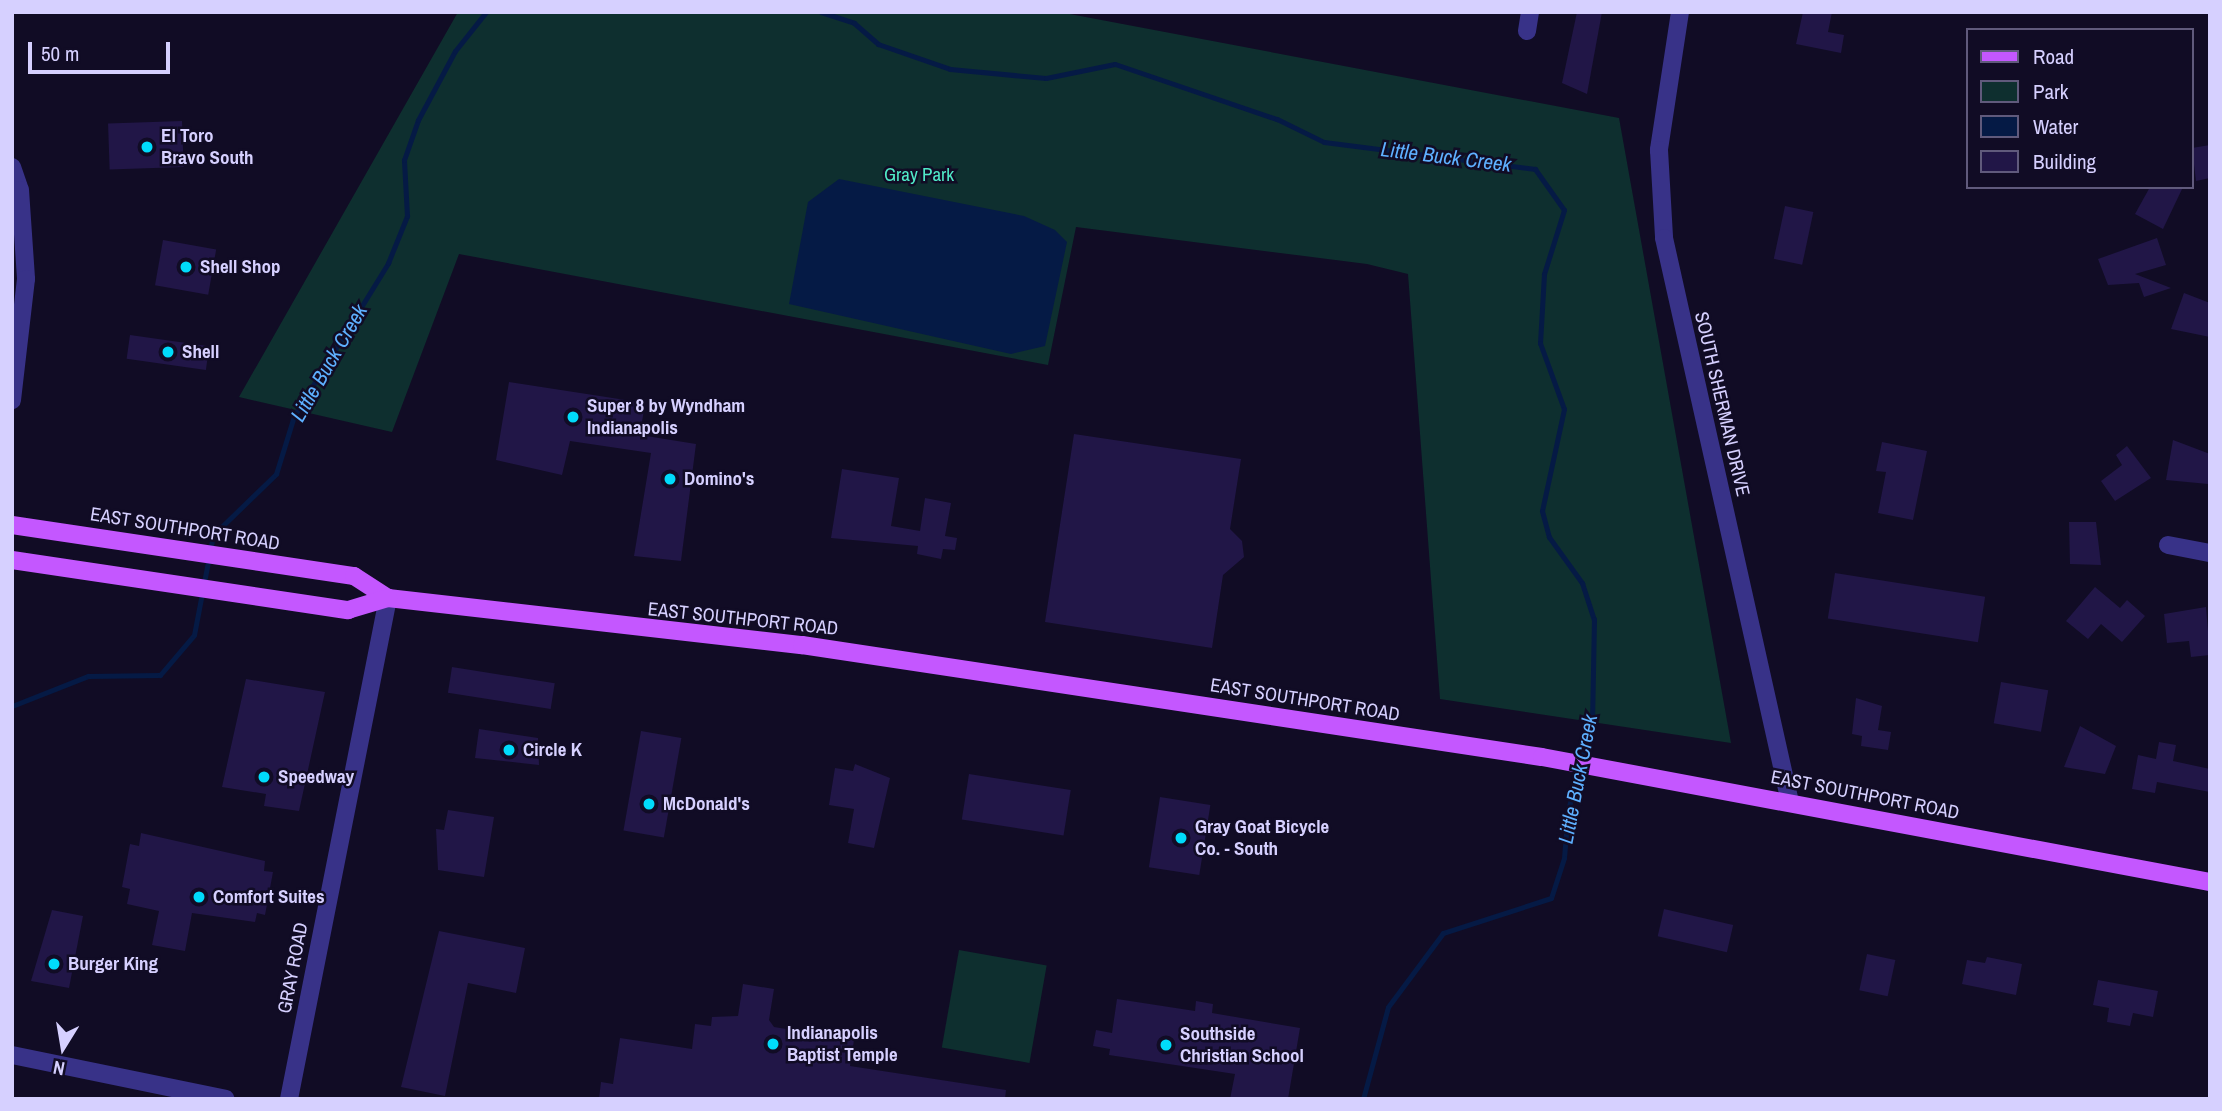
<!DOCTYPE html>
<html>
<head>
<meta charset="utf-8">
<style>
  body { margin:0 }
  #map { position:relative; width:2222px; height:1111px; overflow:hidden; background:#110c25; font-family:"Archivo Narrow",sans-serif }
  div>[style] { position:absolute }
  .green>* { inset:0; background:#0e2f2f; transform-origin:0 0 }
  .water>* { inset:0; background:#051a45 }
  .stream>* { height:5px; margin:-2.5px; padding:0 2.5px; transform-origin:2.5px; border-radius:2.5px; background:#051a45 }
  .building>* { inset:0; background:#211647; transform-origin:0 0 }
  .minor>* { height:18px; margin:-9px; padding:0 9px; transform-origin:9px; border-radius:9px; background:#383288 }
  .major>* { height:18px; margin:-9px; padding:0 9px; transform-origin:9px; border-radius:9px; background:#c457ff }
  .dots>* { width:19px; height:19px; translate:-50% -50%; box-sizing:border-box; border:4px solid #110c25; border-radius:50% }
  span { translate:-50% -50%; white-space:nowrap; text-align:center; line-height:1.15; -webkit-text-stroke:5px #110c25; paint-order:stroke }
  .poi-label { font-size:19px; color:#d6d0ff; font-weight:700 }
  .left { translate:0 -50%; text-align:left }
  .park-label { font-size:19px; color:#50eac8 }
  .street-label { font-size:19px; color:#d6d0ff }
  .water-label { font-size:21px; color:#5eb0ff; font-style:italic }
  .frame { position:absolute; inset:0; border:14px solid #d6d0ff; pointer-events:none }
  .legend { position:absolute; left:1966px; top:28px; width:228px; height:161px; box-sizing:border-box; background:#110c25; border:2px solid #605a7c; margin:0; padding:9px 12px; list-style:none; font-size:21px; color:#d6d0ff }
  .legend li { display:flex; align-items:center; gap:14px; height:35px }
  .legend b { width:35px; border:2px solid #605a7c }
  .north { position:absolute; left:28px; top:1013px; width:70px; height:70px; -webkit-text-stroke:5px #110c25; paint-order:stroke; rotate:191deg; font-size:19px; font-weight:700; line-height:28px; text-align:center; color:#d6d0ff }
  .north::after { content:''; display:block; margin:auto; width:24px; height:32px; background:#d6d0ff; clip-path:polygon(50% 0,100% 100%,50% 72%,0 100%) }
  .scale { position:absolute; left:28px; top:42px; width:142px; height:32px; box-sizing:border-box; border:4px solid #d6d0ff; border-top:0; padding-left:9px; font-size:21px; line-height:24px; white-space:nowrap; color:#d6d0ff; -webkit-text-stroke:5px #110c25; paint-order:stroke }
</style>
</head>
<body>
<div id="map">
  <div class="green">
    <i style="clip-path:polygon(458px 12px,1059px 12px,1619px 118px,1731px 743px,1440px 699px,1408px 274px,1367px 264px,1076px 227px,1048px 365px,459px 254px,392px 432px,239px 397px)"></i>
    <i style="left:959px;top:950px;width:89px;height:99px;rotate:10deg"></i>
  </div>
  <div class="water">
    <i style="clip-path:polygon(839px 179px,1024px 216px,1055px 230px,1067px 242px,1045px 346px,1011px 354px,789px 304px,808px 202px)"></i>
  </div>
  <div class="stream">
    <i style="left:821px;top:12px;width:35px;rotate:18deg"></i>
    <i style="left:854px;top:23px;width:32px;rotate:41deg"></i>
    <i style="left:878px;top:44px;width:76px;rotate:19.1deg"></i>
    <i style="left:950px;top:69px;width:96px;rotate:5.4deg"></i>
    <i style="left:1046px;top:78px;width:70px;rotate:-11.5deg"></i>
    <i style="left:1115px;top:64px;width:171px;rotate:18.8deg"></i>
    <i style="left:1277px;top:119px;width:52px;rotate:26.1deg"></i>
    <i style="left:1324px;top:142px;width:213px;rotate:7.3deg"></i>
    <i style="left:1535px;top:169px;width:50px;rotate:54.7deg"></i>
    <i style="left:1564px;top:210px;width:67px;rotate:107.4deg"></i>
    <i style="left:1544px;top:274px;width:69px;rotate:93.3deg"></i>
    <i style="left:1540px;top:343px;width:70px;rotate:70deg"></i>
    <i style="left:1564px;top:409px;width:104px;rotate:102.2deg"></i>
    <i style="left:1542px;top:511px;width:27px;rotate:75deg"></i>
    <i style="left:1549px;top:537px;width:57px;rotate:54.3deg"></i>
    <i style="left:1582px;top:583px;width:38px;rotate:72deg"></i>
    <i style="left:1594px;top:619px;width:102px;rotate:91.1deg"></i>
    <i style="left:1592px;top:721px;width:92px;rotate:105.1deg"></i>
    <i style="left:1568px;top:810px;width:48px;rotate:94.8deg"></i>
    <i style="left:1564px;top:858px;width:42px;rotate:108deg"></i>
    <i style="left:1551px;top:898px;width:114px;rotate:162deg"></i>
    <i style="left:1443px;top:933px;width:92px;rotate:126.6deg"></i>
    <i style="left:1388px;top:1007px;width:95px;rotate:105.2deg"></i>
    <i style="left:12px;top:706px;width:82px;rotate:-21.5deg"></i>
    <i style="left:88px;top:676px;width:72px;rotate:-0.8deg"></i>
    <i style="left:160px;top:675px;width:52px;rotate:-49.6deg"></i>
    <i style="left:194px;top:635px;width:102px;rotate:-79.2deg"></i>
    <i style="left:213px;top:535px;width:88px;rotate:-44.1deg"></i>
    <i style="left:276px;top:474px;width:61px;rotate:-72.8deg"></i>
    <i style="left:294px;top:416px;width:180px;rotate:-58.4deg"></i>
    <i style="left:388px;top:263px;width:51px;rotate:-68deg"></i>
    <i style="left:407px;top:216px;width:56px;rotate:-93.1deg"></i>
    <i style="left:404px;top:160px;width:42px;rotate:-70.7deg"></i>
    <i style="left:418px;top:120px;width:78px;rotate:-61.8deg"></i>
    <i style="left:455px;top:51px;width:50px;rotate:-51.5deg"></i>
  </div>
  <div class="building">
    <i style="clip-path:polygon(1577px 12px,1602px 12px,1587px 94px,1562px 83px)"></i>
    <i style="clip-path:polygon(1803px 12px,1832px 12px,1828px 32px,1844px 35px,1841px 53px,1796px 44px)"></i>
    <i style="left:182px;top:121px;width:46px;height:74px;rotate:88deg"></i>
    <i style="clip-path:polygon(2210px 145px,2210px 178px,2196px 181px,2192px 148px)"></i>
    <i style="clip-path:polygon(2150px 187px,2183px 187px,2163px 229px,2135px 214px)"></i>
    <i style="left:1785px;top:206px;width:29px;height:54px;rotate:12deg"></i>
    <i style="clip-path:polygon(2157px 238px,2166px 265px,2135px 274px,2171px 288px,2144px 297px,2139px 283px,2108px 285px,2098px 259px)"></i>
    <i style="left:163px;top:240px;width:54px;height:46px;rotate:10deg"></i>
    <i style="clip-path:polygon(2184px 293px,2210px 303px,2210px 337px,2171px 329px)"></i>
    <i style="left:130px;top:335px;width:80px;height:24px;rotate:8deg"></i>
    <i style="clip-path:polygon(509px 382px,645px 403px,640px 435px,696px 444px,681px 561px,634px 556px,651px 453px,570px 441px,562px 475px,496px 460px)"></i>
    <i style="clip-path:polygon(1074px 434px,1241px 459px,1230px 529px,1242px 541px,1244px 557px,1223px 575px,1212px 648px,1045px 622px)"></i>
    <i style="clip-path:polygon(2173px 440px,2210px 454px,2208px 484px,2166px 480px)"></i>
    <i style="clip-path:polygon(1882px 442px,1927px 451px,1913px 520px,1878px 513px,1886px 472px,1876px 471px)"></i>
    <i style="clip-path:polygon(2127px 446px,2151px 478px,2115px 501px,2101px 481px,2122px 465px,2116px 455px)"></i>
    <i style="clip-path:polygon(842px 469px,899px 478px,891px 526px,920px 531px,925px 498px,951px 503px,945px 536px,957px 538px,955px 550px,943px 549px,941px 559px,917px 554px,918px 546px,831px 538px)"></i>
    <i style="clip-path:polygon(2069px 522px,2096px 522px,2101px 565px,2070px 564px)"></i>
    <i style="left:1835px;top:573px;width:152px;height:46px;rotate:9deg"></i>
    <i style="clip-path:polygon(2095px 587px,2120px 608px,2127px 600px,2145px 616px,2122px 642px,2101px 624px,2088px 639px,2066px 621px)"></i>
    <i style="clip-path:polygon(2206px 607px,2210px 655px,2191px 657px,2189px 641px,2167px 643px,2164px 614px)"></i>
    <i style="left:452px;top:667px;width:104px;height:26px;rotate:9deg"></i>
    <i style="clip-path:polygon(246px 679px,325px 692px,299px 811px,264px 806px,266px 794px,222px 787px)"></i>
    <i style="left:2001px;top:682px;width:48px;height:42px;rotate:10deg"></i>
    <i style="clip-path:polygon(1856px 698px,1882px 706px,1878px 730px,1891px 732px,1888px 750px,1861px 746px,1862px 736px,1852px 734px)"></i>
    <i style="clip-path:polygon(2080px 726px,2116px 746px,2105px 774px,2064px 767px)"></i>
    <i style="clip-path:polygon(479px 729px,538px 738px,539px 765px,475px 758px)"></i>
    <i style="left:641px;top:731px;width:41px;height:101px;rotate:10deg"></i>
    <i style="clip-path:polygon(2159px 742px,2176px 745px,2173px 761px,2210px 769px,2210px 792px,2157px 782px,2155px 793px,2132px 789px,2138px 755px,2156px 759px)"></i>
    <i style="clip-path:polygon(855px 764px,890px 778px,874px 848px,848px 843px,854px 809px,829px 805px,835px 768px,853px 771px)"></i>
    <i style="left:969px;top:774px;width:103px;height:46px;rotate:9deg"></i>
    <i style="left:1160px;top:797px;width:51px;height:71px;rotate:9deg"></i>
    <i style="clip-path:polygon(448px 810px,494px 817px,484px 877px,438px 870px,436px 829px,444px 830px)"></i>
    <i style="clip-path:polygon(141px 833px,265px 861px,264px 871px,273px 872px,265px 915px,257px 913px,255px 922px,192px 913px,185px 951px,152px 945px,159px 911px,127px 904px,130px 889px,122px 887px,130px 844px,139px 846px)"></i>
    <i style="left:1664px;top:909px;width:71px;height:28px;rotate:13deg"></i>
    <i style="clip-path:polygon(52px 910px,83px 916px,69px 988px,31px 981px)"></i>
    <i style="clip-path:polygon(439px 931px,525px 948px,516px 993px,468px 983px,445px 1096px,401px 1087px)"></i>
    <i style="left:1867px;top:954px;width:29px;height:37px;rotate:12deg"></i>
    <i style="clip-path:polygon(1987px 957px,2022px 964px,2016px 995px,1962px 984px,1967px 960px,1985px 963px)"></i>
    <i style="clip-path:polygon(2098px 980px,2158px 991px,2153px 1017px,2133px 1013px,2130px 1026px,2107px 1022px,2109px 1008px,2093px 1005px)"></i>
    <i style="clip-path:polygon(743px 984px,774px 989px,769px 1020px,774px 1027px,854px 1040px,850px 1066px,1006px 1090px,1005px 1099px,599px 1099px,601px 1082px,613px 1084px,620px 1038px,692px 1049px,695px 1024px,711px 1026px,712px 1017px,738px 1016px)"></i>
    <i style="clip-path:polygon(1117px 999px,1195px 1011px,1196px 1001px,1213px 1004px,1212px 1013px,1300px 1028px,1288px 1099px,1230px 1099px,1235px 1074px,1109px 1055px,1110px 1049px,1093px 1046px,1096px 1030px,1112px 1033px)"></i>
  </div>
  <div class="minor">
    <i style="left:1680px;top:12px;width:140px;rotate:98.7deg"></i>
    <i style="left:1659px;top:150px;width:88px;rotate:86.7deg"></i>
    <i style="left:1664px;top:238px;width:578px;rotate:77.41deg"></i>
    <i style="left:1527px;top:31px;width:19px;rotate:-81deg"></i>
    <i style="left:12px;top:167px;width:24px;rotate:71deg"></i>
    <i style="left:20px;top:190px;width:89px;rotate:86.1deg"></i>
    <i style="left:26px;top:279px;width:122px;rotate:96.6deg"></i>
    <i style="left:2168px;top:545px;width:43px;rotate:10.8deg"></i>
    <i style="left:12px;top:1055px;width:218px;rotate:11.6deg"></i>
    <i style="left:289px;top:1099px;width:511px;rotate:-78.82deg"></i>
  </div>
  <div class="major">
    <i style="left:12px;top:525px;width:346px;rotate:8.5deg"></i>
    <i style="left:354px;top:576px;width:40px;rotate:32.9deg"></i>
    <i style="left:388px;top:598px;width:417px;rotate:6.5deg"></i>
    <i style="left:802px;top:645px;width:748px;rotate:8.61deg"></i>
    <i style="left:1542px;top:757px;width:680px;rotate:10.6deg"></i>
    <i style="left:12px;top:560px;width:340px;rotate:8.5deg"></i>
    <i style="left:348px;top:610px;width:42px;rotate:-16.7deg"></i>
  </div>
  <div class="dots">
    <i style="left:147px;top:147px;background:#00dbfb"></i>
    <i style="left:186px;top:267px;background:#00dbfb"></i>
    <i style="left:168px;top:352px;background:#00dbfb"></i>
    <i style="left:573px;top:417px;background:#00dbfb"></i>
    <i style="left:670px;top:479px;background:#00dbfb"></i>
    <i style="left:509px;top:750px;background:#00dbfb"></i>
    <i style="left:264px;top:777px;background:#00dbfb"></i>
    <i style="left:649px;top:804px;background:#00dbfb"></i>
    <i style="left:1181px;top:838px;background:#00dbfb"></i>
    <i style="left:199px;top:897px;background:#00dbfb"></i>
    <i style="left:54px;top:964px;background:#00dbfb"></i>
    <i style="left:773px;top:1044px;background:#00dbfb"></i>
    <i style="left:1166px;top:1045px;background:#00dbfb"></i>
  </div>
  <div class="poi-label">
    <span class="left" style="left:161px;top:147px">El Toro<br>Bravo South</span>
    <span class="left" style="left:200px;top:267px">Shell Shop</span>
    <span class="left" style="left:182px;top:352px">Shell</span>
    <span class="left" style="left:587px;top:417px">Super 8 by Wyndham<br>Indianapolis</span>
    <span class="left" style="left:684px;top:479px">Domino's</span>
    <span class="left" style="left:523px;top:750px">Circle K</span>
    <span class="left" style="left:278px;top:777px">Speedway</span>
    <span class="left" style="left:663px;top:804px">McDonald's</span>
    <span class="left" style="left:1195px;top:838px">Gray Goat Bicycle<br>Co. - South</span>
    <span class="left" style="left:213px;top:897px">Comfort Suites</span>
    <span class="left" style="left:68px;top:964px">Burger King</span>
    <span class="left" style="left:787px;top:1044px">Indianapolis<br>Baptist Temple</span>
    <span class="left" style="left:1180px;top:1045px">Southside<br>Christian School</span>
  </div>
  <div class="park-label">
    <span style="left:919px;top:175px">Gray Park</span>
  </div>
  <div class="street-label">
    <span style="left:1722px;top:404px;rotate:77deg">SOUTH SHERMAN DRIVE</span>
    <span style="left:185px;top:529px;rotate:9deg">EAST SOUTHPORT ROAD</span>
    <span style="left:743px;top:619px;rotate:6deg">EAST SOUTHPORT ROAD</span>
    <span style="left:1305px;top:700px;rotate:9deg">EAST SOUTHPORT ROAD</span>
    <span style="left:1865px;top:795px;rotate:11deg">EAST SOUTHPORT ROAD</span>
    <span style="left:293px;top:968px;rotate:-79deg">GRAY ROAD</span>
  </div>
  <div class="water-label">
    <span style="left:1446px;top:157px;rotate:7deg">Little Buck Creek</span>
    <span style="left:329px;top:363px;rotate:-60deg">Little Buck Creek</span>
    <span style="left:1578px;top:779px;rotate:-79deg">Little Buck Creek</span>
  </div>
  <div class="frame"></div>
  <ul class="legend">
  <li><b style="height:9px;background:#c457ff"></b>Road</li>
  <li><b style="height:19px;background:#0e2f2f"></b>Park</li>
  <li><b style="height:19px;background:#051a45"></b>Water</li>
  <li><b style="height:19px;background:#211647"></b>Building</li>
  </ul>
  <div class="north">N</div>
  <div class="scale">50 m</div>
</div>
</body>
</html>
